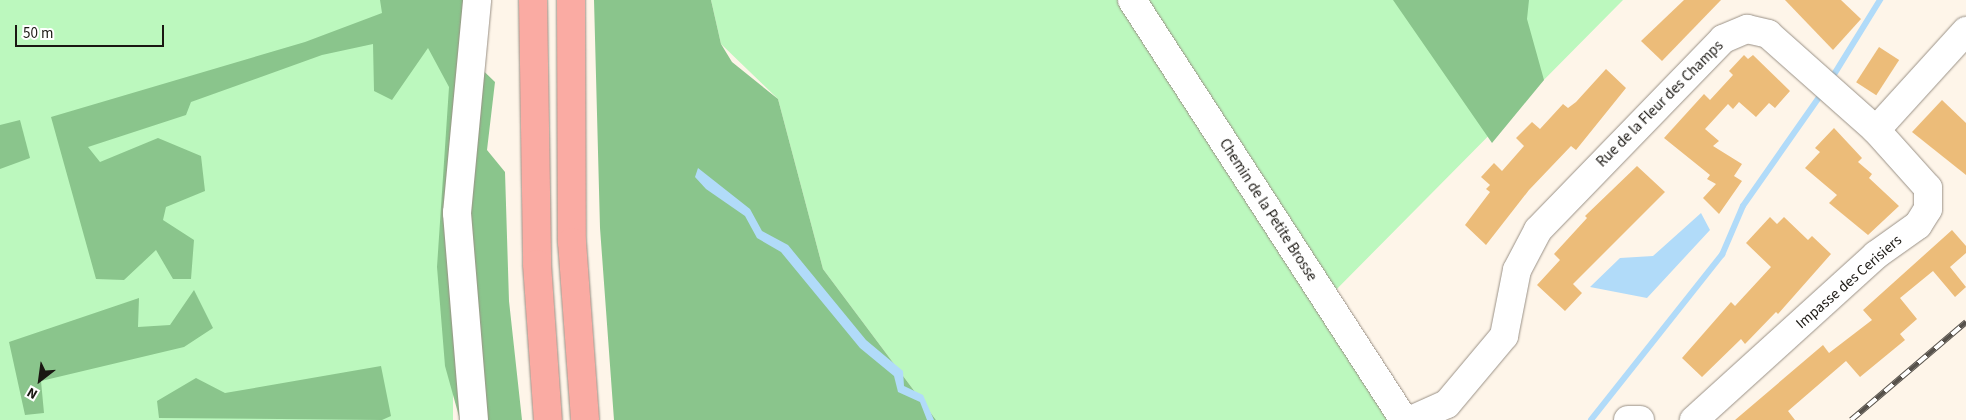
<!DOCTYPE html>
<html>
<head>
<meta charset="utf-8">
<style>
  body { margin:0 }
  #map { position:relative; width:1966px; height:420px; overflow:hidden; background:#fef5e9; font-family:"Source Sans 3",sans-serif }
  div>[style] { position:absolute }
  .green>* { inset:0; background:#bcf8be; transform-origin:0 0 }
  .forest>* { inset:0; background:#8ac58c }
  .water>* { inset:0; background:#b1dbf9 }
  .stream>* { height:5.5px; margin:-2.75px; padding:0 2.75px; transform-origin:2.75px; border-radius:2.75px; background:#b1dbf9 }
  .building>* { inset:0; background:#ecbc79; transform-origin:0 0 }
  .roads { filter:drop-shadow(0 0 1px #9a9186) drop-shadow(0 0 1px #9a9186) }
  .minor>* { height:28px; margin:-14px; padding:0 14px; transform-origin:14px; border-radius:14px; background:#fff }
  .highway>* { height:28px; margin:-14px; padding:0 14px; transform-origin:14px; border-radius:14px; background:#faaba3 }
  .rail>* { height:5.5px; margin-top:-2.75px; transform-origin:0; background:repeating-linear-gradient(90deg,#fff 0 11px,#56514b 0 22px); box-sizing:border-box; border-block:1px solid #56514b }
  span { translate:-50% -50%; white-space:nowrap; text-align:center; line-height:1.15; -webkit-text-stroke:4px #fff; paint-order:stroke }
  .street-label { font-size:15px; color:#1a1712 }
  .north { position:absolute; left:15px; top:355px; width:50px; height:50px; -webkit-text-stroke:4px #fff; paint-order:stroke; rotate:210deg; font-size:14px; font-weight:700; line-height:20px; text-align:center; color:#1a1712 }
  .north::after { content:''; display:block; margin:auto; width:18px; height:22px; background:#1a1712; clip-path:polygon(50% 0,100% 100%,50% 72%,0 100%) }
  .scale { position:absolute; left:15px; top:25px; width:149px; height:22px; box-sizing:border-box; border:2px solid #1a1712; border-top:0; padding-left:6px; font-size:15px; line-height:18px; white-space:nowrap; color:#1a1712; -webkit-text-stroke:4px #fff; paint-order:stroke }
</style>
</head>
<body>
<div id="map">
  <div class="green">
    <i style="left:0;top:0;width:453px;height:420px"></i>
    <i style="clip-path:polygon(711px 0,1623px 0,1321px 305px,1402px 420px,936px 420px,823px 269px,778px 99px,721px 44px)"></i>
  </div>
  <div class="forest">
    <i style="clip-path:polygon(380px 0,472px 0,466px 54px,495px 82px,487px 150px,505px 172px,509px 301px,522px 420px,460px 420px,445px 366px,437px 267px,449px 87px,428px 48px,392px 100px,374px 91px,373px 44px,322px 55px,191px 102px,186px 115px,88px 147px,100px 162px,158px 138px,201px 156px,205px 191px,166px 207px,163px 220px,194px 240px,191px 279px,173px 279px,156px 250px,124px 280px,96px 279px,51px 117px,305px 42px,382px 13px)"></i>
    <i style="clip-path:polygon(594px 0,711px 0,721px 44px,732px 62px,778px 99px,823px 269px,936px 420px,614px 420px,600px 228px)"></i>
    <i style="clip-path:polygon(1393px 0,1529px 0,1527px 19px,1544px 80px,1492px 143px)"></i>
    <i style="clip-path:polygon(20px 120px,30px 158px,0 169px,0 125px)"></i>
    <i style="clip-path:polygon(194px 290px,213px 328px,184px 347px,41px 381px,44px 413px,25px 415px,9px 342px,139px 298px,138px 327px,170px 325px)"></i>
    <i style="clip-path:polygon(381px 366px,391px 416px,382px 420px,159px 418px,157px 401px,196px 378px,225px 393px)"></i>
  </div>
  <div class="water">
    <i style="clip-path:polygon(698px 168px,750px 209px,762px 231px,788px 245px,866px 340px,903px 371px,904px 386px,923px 395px,934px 420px,927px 420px,920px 402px,898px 392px,894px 376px,860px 348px,781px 252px,757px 238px,745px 216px,706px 189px,695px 177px)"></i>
    <i style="clip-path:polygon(1701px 213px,1710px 230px,1647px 298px,1590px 287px,1620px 258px,1653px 256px)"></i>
  </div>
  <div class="stream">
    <i style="left:1835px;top:73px;width:86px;rotate:-58.3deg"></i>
    <i style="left:1591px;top:420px;width:211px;rotate:-51.6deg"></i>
    <i style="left:1722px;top:255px;width:53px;rotate:-66.8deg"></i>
    <i style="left:1743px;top:206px;width:134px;rotate:-55deg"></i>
  </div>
  <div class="building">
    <i style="clip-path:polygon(1684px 0,1721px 0,1662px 61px,1641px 41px)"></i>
    <i style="clip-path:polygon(1785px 0,1841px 0,1861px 19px,1833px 50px)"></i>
    <i style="left:1879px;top:47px;width:24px;height:42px;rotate:33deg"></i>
    <i style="clip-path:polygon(1744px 55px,1748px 59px,1753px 55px,1790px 91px,1775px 108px,1769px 103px,1756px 117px,1739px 102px,1733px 109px,1728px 104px,1705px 129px,1719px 141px,1713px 146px,1742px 164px,1734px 176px,1742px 181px,1719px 214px,1703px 198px,1716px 184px,1707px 179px,1710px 175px,1664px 138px,1704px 94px,1710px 100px,1733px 75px,1729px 71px)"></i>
    <i style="clip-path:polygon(1606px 69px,1626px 88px,1576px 150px,1571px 146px,1529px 190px,1486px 245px,1465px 225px,1490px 192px,1486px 189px,1490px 185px,1481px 177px,1494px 163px,1502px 171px,1524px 146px,1516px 138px,1532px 122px,1540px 129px,1563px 104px,1568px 108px,1576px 102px)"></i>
    <i style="clip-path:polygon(1942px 100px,1966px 123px,1966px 175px,1912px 132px)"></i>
    <i style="clip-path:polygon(1834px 128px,1862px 158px,1858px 162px,1872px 174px,1869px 178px,1899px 206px,1868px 235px,1829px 203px,1837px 195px,1805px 168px,1820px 152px,1815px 148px)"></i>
    <i style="clip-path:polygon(1637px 166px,1665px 192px,1573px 284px,1582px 293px,1565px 311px,1537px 285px,1560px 260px,1554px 254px,1587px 218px,1585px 216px)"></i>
    <i style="clip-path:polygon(1770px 217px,1777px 224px,1784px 217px,1808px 240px,1812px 236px,1831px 254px,1778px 314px,1776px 312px,1745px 344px,1741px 339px,1702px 377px,1682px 358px,1731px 302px,1735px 306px,1771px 267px,1746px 243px)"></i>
    <i style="clip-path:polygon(1952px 230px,1966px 246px,1966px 253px,1950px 267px,1966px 287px,1955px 297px,1933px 271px,1900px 298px,1917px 319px,1900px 334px,1905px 340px,1860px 377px,1846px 361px,1788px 411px,1795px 420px,1735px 420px,1823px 345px,1829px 353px,1872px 320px,1863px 310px)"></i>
  </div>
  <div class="roads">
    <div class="minor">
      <i style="left:1132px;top:0;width:500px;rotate:57.07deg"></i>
      <i style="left:1876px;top:130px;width:134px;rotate:-47.7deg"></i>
      <i style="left:474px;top:420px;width:208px;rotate:-94.7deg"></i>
      <i style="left:457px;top:213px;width:214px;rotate:-84.6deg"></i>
      <i style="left:1411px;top:420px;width:39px;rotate:-24deg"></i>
      <i style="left:1447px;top:404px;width:89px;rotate:-50deg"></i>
      <i style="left:1504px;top:336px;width:67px;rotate:-78.9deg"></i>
      <i style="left:1517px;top:270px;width:45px;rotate:-62.3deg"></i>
      <i style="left:1538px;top:230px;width:266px;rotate:-45.9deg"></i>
      <i style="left:1723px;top:39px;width:26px;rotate:-23deg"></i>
      <i style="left:1747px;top:29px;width:22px;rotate:13deg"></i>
      <i style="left:1768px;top:34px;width:144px;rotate:41.6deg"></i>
      <i style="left:1876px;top:130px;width:78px;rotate:48.1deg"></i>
      <i style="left:1928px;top:188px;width:21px;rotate:90deg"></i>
      <i style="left:1928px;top:209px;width:19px;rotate:122deg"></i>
      <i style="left:1918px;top:225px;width:52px;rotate:144.5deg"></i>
      <i style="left:1876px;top:255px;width:246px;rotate:137.8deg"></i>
      <i style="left:1628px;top:420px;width:12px"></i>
    </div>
    <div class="highway">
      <i style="left:533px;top:0;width:264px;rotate:89.1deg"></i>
      <i style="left:537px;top:264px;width:156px;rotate:86deg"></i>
      <i style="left:571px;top:0;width:242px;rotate:89.8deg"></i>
      <i style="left:572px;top:242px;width:178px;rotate:85.8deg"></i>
    </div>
  </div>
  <div class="rail">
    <i style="left:1851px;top:420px;width:151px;rotate:-40.4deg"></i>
  </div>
  <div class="street-label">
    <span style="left:1660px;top:104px;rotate:-45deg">Rue de la Fleur des Champs</span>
    <span style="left:1268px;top:210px;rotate:57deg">Chemin de la Petite Brosse</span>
    <span style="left:1849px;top:282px;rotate:-41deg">Impasse des Cerisiers</span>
  </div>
  <div class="north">N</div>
  <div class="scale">50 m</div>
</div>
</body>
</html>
